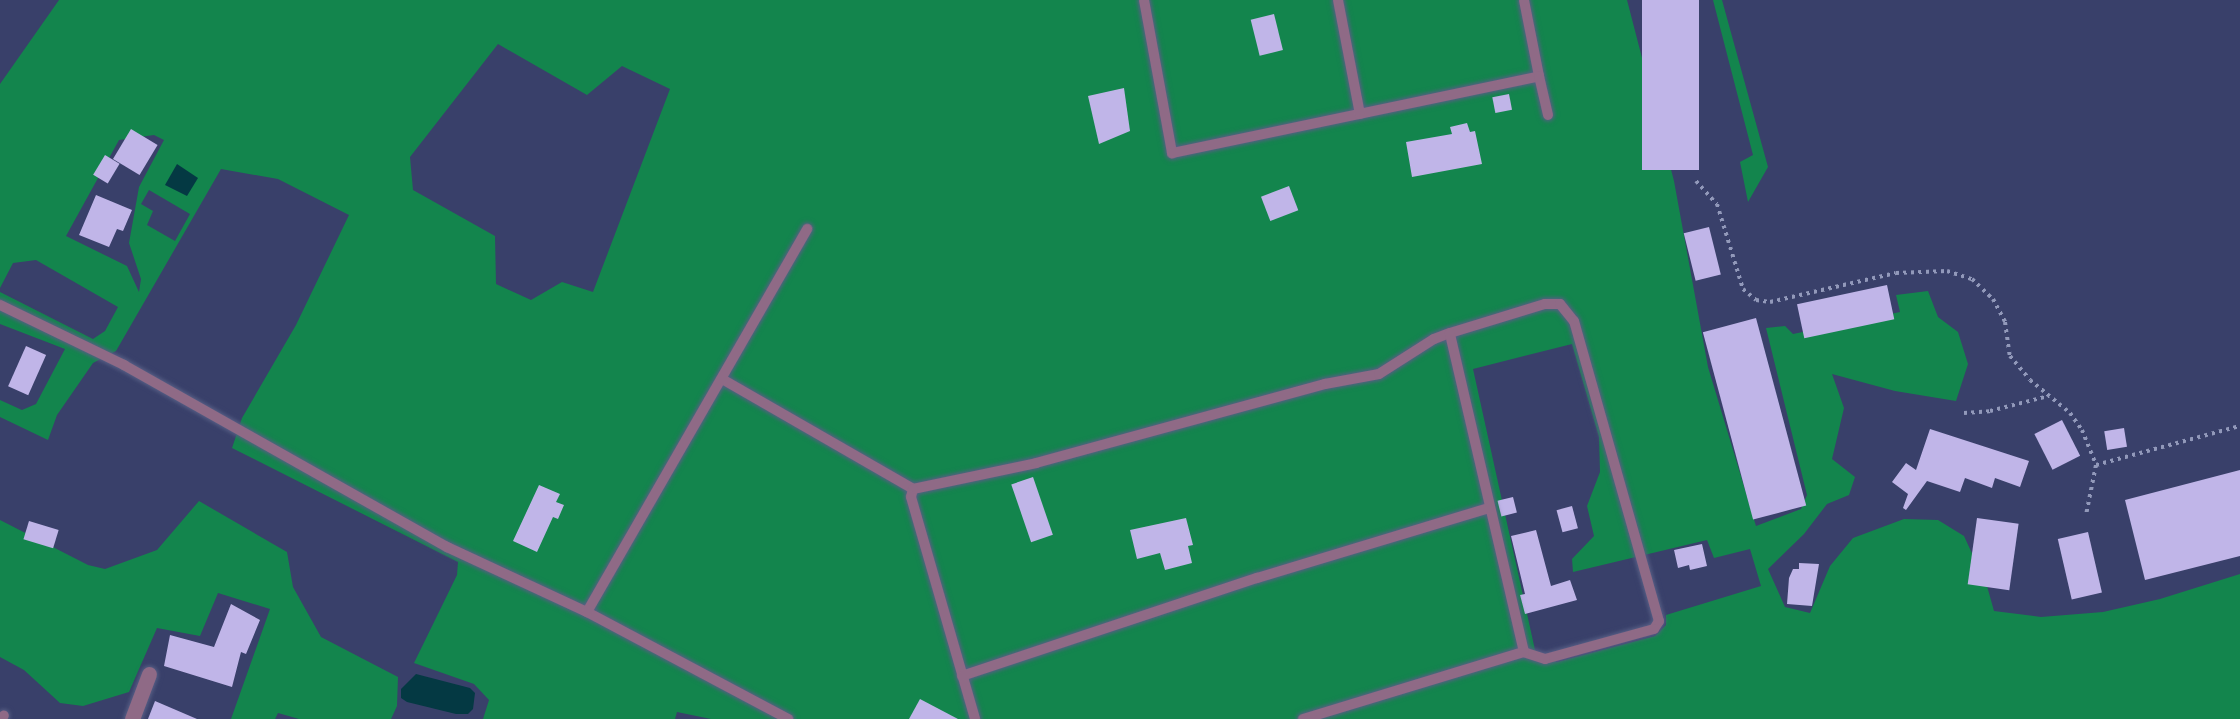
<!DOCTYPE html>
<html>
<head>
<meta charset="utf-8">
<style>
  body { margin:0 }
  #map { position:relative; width:2240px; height:719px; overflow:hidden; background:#39406a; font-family:"Roboto Serif",serif }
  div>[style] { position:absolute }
  .green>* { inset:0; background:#13854d }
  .water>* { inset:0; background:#043943 }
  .building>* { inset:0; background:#c0b5e8; transform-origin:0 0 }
  .path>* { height:4px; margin-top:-2px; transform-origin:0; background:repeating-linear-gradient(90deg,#9299ba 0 3px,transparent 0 7.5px) }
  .roads { filter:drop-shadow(0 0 2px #575e85) drop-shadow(0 0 2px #575e85) }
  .service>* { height:10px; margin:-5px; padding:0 5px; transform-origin:5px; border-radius:5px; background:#8f6a86 }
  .minor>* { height:15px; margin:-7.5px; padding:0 7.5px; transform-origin:7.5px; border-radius:7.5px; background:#8f6a86 }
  span { translate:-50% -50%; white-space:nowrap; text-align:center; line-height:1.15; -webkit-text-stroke:6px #39406a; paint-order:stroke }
</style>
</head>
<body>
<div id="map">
  <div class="green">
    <i style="clip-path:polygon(evenodd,59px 0,1627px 0,1674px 181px,1708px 367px,1756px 526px,1801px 509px,1807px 495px,1766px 328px,1785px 326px,1793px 334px,1900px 312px,1896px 295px,1928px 291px,1938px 317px,1958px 332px,1968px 364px,1956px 401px,1895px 391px,1832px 374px,1844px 408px,1832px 459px,1855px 477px,1849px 495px,1827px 504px,1804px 534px,1768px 569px,1785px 607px,1810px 613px,1830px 566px,1853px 538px,1904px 519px,1938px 520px,1964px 536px,1987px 586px,1994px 611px,2041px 617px,2103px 612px,2160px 599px,2240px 574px,2240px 719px,711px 719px,677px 712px,675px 719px,483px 719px,489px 700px,474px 684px,414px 663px,457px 575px,458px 562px,232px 448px,242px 418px,296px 325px,349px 215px,278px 179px,221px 169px,116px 351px,93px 363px,57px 415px,48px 440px,0 417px,0 400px,22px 410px,36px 404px,65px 349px,0 324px,0 292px,93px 339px,105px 331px,118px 307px,36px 260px,13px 263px,0 288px,0 84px,59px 0,498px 44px,587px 95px,622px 66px,670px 89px,593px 292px,562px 282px,531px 300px,496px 284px,495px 236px,413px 190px,410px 157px,498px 44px,59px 0,154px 135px,164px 140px,139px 187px,129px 243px,141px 279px,139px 292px,127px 266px,66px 236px,119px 140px,154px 135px,59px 0,149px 190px,190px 214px,175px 241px,147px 225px,153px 211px,141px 204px,149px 190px,59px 0,1572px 344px,1599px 437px,1600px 472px,1587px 506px,1594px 536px,1572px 559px,1573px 572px,1707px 540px,1714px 558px,1750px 549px,1761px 586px,1666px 615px,1666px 625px,1655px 636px,1557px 662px,1535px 650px,1473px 369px,1572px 344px)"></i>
    <i style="clip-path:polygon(1713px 0,1722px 0,1768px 167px,1748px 202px,1740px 162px,1753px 155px)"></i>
    <i style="clip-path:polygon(199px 501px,287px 552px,293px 587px,321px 637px,398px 677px,397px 706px,391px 719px,299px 719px,278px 713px,275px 719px,231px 719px,270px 609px,218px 593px,200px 636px,157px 628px,129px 692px,83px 706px,60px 703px,24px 670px,0 657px,0 520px,88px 565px,105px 569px,157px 550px)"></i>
  </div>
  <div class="water">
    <i style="clip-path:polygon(177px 164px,198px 178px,187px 196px,165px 185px)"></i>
    <i style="clip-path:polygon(416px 674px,470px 688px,475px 693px,473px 709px,468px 714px,456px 714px,407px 702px,401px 698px,401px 689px)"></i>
  </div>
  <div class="building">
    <i style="left:1642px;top:0;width:57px;height:170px"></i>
    <i style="left:1274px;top:14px;width:37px;height:24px;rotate:76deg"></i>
    <i style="clip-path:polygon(1124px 88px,1130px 131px,1099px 144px,1088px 96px)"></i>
    <i style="left:1509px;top:94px;width:16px;height:17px;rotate:79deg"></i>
    <i style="clip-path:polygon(1467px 123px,1470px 132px,1475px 131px,1482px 164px,1412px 177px,1406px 142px,1452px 134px,1450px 127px)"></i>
    <i style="left:131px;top:129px;width:31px;height:35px;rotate:31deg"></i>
    <i style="left:105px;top:155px;width:17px;height:23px;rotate:31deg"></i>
    <i style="left:1289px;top:186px;width:26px;height:30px;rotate:69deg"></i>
    <i style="clip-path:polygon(96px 195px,132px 210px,123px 231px,117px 229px,109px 247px,79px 235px)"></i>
    <i style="left:1709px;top:227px;width:49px;height:26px;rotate:76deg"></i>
    <i style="left:1887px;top:285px;width:35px;height:92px;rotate:78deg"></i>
    <i style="left:1756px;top:318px;width:194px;height:55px;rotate:75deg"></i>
    <i style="left:26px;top:346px;width:22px;height:44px;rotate:24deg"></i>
    <i style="left:2062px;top:420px;width:40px;height:31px;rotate:63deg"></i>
    <i style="left:2124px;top:428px;width:19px;height:20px;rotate:81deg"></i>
    <i style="clip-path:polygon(1930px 429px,2029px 461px,2020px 487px,1995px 478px,1992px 488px,1965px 478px,1960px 492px,1927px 481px,1906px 510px,1903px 508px,1908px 494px,1892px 482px,1906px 463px,1916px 470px)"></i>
    <i style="clip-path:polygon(2240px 470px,2240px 556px,2145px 580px,2125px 500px)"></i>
    <i style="left:1033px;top:477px;width:61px;height:23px;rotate:71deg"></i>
    <i style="clip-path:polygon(539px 485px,560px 494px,556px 502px,564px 505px,558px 519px,553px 517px,537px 552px,513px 541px)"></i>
    <i style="left:1513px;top:497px;width:16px;height:16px;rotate:76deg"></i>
    <i style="left:1572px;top:506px;width:23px;height:16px;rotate:75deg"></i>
    <i style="clip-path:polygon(1186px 518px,1193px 545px,1188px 546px,1192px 563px,1165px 570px,1160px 553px,1137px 559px,1130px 530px)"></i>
    <i style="left:1977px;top:518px;width:42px;height:67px;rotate:8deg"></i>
    <i style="left:29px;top:521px;width:31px;height:19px;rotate:17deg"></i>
    <i style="clip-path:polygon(1536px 530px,1551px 586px,1570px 580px,1577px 600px,1525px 614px,1520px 595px,1525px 594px,1511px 536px)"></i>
    <i style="left:2088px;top:532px;width:62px;height:31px;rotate:77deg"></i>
    <i style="clip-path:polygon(1702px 544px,1707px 566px,1690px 570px,1689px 565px,1678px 568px,1674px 550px)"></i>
    <i style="clip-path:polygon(1799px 563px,1819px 564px,1812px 606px,1787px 604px,1789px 578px,1793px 569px,1799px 569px)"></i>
    <i style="clip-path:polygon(231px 604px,260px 620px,246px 654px,241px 652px,232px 687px,164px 666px,170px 635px,214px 647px)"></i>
    <i style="clip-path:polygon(920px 699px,958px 719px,909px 719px)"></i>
    <i style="clip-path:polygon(155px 701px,197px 719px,148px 719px)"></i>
  </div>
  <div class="path">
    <i style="left:1696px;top:181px;width:31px;rotate:48deg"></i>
    <i style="left:1717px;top:204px;width:89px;rotate:73deg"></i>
    <i style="left:1743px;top:289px;width:17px;rotate:40deg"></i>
    <i style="left:1756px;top:300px;width:14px;rotate:8deg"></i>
    <i style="left:1770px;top:302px;width:129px;rotate:-13deg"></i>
    <i style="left:1896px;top:273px;width:51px;rotate:-2.2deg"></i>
    <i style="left:1947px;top:271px;width:26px;rotate:18deg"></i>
    <i style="left:1972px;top:279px;width:29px;rotate:44deg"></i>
    <i style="left:1993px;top:299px;width:26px;rotate:62deg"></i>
    <i style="left:2005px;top:322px;width:34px;rotate:82deg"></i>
    <i style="left:2010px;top:356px;width:31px;rotate:50deg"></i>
    <i style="left:2030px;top:380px;width:52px;rotate:39.5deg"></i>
    <i style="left:2070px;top:413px;width:21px;rotate:55deg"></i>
    <i style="left:2082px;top:430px;width:38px;rotate:68deg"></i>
    <i style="left:2096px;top:465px;width:51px;rotate:101.3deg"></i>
    <i style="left:1964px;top:413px;width:26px;rotate:-4deg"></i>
    <i style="left:1990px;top:411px;width:61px;rotate:-14.3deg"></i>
    <i style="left:2096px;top:465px;width:149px;rotate:-15.2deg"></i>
  </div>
  <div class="roads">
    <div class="service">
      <i style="left:1144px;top:0;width:156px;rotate:79.6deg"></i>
      <i style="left:1172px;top:153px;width:375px;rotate:-11.8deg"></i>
      <i style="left:1539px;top:76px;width:77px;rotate:-101.2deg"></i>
      <i style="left:1338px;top:0;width:116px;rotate:79.1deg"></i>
      <i style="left:1539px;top:76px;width:40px;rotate:77deg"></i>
      <i style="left:0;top:305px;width:138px;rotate:25.8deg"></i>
      <i style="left:124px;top:365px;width:371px;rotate:29.4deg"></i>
      <i style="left:447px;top:547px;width:154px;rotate:24.9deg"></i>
      <i style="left:587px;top:612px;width:228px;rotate:28deg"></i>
      <i style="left:722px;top:379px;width:220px;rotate:29.9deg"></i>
      <i style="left:913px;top:489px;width:126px;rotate:-11.9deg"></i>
      <i style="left:1036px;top:463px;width:300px;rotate:-15.3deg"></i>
      <i style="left:1325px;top:384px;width:55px;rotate:-10.5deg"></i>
      <i style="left:1379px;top:374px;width:65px;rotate:-32.5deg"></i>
      <i style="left:1434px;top:339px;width:17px;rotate:-21deg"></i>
      <i style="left:1450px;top:333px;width:99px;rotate:-17deg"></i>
      <i style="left:1545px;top:304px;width:15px"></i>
      <i style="left:1560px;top:304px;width:22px;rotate:51deg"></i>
      <i style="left:1574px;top:321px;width:312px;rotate:74.2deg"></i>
      <i style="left:1659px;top:621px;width:9px;rotate:122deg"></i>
      <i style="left:1654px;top:629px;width:113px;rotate:164.6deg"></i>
      <i style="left:1545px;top:659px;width:22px;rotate:-162deg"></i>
      <i style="left:1524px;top:652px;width:327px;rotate:-103.1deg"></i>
      <i style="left:913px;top:489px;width:8px;rotate:104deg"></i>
      <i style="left:911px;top:497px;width:231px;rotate:73.9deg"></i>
      <i style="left:587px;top:612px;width:442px;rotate:-60.1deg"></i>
      <i style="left:962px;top:676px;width:311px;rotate:-18.4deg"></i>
      <i style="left:1257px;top:578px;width:242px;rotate:-16.8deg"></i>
      <i style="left:2px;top:719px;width:4px;rotate:-63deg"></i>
      <i style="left:1303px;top:719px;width:231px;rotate:-16.9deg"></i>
    </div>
    <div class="minor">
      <i style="left:132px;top:719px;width:48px;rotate:-69.3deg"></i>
    </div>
  </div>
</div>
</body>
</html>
